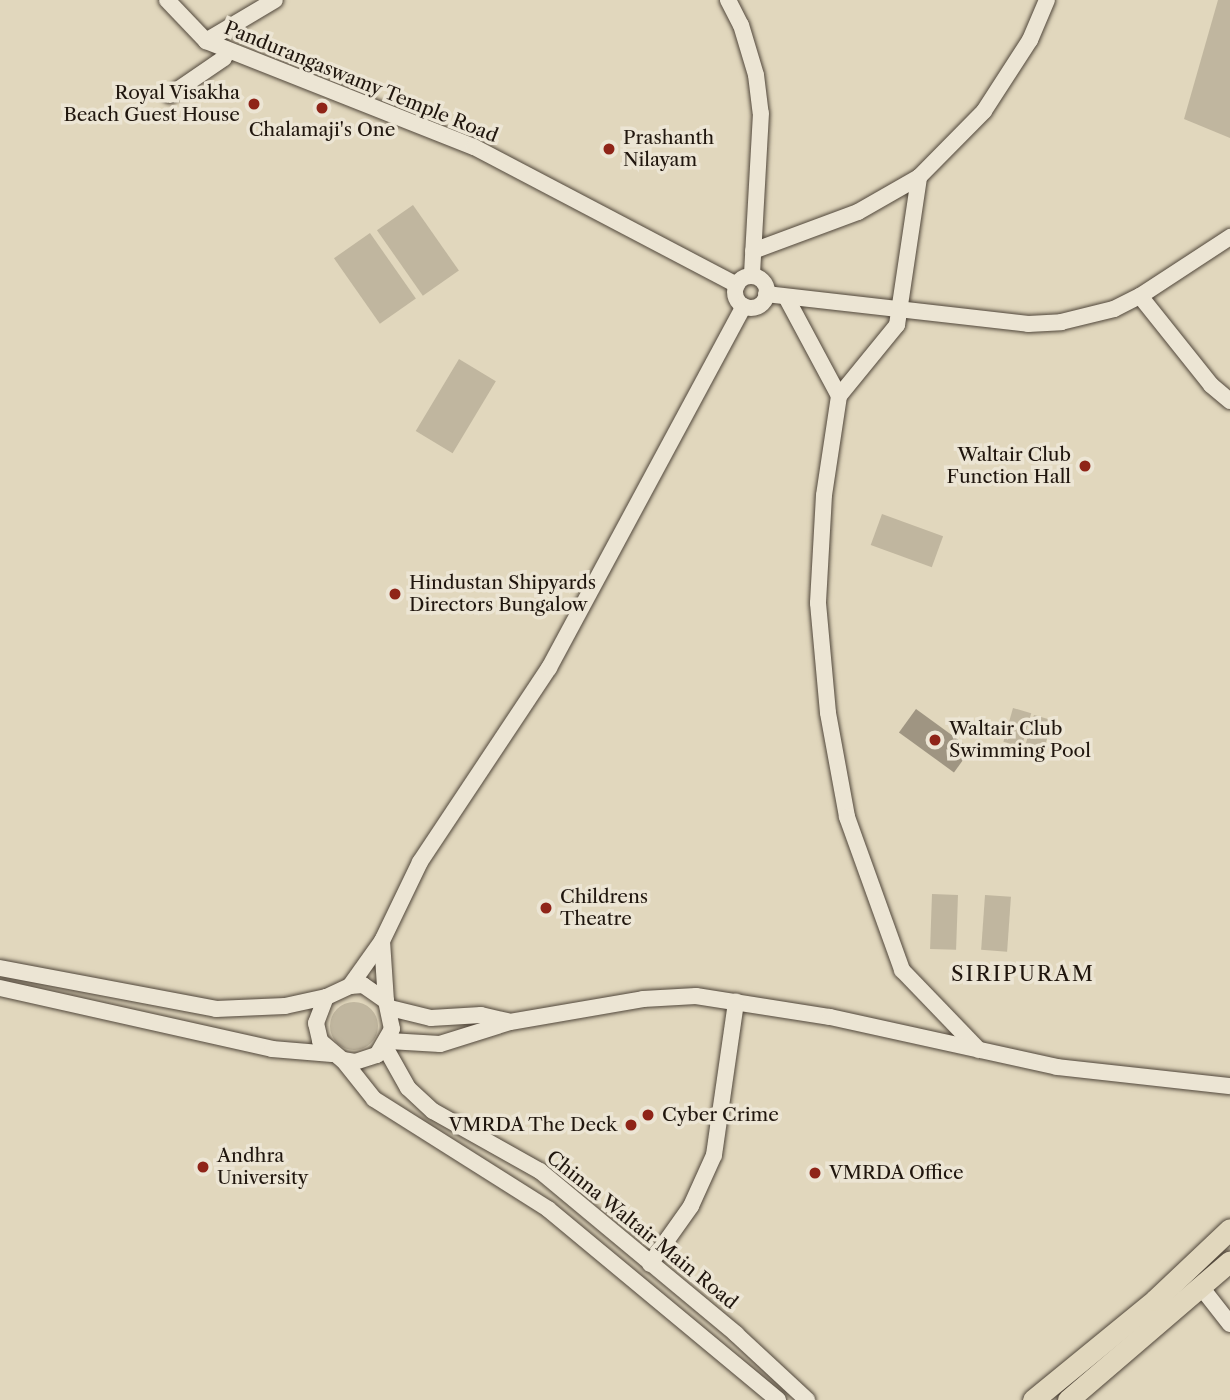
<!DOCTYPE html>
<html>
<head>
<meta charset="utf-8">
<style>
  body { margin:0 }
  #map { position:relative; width:1230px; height:1400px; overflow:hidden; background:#e1d7bd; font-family:"Libre Caslon Text",serif }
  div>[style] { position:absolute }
  .green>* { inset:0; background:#c0b69f; transform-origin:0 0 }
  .round { border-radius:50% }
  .water>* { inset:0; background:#9f9582; transform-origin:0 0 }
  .roads { filter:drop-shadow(0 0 2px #50463a) drop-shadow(0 0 2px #50463a) }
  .minor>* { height:16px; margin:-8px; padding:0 8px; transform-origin:8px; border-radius:8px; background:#ece5d4 }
  .minor>.ring { margin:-8px; padding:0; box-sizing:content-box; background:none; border:16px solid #ece5d4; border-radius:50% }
  .major>* { height:21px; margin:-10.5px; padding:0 10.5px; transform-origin:10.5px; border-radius:10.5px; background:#e1d7bd }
  .dots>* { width:19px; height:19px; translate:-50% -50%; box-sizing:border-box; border:4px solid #ece5d4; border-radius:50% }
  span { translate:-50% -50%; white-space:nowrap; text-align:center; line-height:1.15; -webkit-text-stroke:7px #ece5d4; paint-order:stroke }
  .street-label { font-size:19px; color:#20160e }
  .poi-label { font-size:19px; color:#20160e }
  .right { translate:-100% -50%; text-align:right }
  .left { translate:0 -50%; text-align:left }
  .neighbourhood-label { font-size:21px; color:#20160e; letter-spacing:2px }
</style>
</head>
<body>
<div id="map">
  <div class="green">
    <i style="clip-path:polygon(1218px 0,1230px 0,1230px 138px,1184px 119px)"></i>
    <i style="left:413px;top:205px;width:80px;height:44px;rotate:55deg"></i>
    <i style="left:370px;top:233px;width:80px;height:44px;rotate:55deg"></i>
    <i style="left:459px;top:359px;width:43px;height:84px;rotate:31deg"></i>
    <i style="left:882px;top:514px;width:65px;height:33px;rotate:20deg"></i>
    <i style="left:1013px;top:708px;width:19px;height:35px;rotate:16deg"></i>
    <i style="left:1034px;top:715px;width:19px;height:35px;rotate:16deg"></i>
    <i style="left:932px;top:894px;width:26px;height:55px;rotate:2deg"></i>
    <i style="left:985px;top:895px;width:26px;height:55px;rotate:4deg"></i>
    <i class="round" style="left:330px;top:1002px;width:48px;height:48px"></i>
  </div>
  <div class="water">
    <i style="left:916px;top:709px;width:68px;height:29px;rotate:36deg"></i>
  </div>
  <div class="roads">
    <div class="minor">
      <i style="left:167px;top:0;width:57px;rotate:46.4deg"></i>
      <i style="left:206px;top:41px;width:288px;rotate:21.6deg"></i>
      <i style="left:474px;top:147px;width:297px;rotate:27.7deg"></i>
      <i style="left:728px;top:0;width:28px;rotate:63deg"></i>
      <i style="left:741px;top:25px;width:52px;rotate:73.3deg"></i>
      <i style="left:756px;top:75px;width:38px;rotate:83deg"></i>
      <i style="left:761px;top:113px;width:163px;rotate:93.2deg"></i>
      <i style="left:206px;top:41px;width:80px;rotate:-30.7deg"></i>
      <i style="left:170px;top:95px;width:65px;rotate:-34.4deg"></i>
      <i style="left:224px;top:58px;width:9px;rotate:-69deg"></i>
      <i style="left:753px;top:251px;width:112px;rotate:-20.4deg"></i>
      <i style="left:858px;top:212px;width:70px;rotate:-29.8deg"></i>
      <i style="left:919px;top:177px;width:93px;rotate:-45.4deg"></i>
      <i style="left:984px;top:111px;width:85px;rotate:-57.1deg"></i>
      <i style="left:1030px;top:40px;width:43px;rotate:-67deg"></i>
      <i class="ring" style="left:735px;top:276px;width:16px;height:16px"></i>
      <i style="left:766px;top:294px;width:264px;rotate:6.5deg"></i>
      <i style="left:1028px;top:324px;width:33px;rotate:-3deg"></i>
      <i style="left:1061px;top:322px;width:55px;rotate:-13.8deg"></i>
      <i style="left:1114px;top:309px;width:29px;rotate:-27deg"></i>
      <i style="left:1140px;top:296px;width:108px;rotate:-33.2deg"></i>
      <i style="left:1140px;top:296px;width:114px;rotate:51.4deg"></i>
      <i style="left:1211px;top:385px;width:25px;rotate:40deg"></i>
      <i style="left:786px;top:297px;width:112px;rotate:61.8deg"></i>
      <i style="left:839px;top:396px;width:100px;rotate:98.6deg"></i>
      <i style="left:824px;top:495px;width:108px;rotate:93.2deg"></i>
      <i style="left:818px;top:603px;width:110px;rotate:84.8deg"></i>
      <i style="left:828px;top:713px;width:106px;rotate:79.6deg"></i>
      <i style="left:847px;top:817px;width:163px;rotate:70.2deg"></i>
      <i style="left:902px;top:970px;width:111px;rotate:46.1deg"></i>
      <i style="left:839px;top:396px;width:92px;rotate:-50.8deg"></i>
      <i style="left:897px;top:325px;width:150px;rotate:-81.5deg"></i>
      <i style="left:382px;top:941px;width:60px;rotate:86.2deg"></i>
      <i style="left:0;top:968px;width:220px;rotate:10.7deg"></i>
      <i style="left:216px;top:1009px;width:69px;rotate:-2.5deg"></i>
      <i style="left:285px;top:1006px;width:42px;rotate:-12.4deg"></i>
      <i style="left:350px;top:986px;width:55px;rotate:-54.6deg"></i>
      <i style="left:382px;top:941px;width:88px;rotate:-64.3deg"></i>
      <i style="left:420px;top:862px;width:233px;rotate:-56.4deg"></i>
      <i style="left:549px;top:668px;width:411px;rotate:-61.7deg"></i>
      <i style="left:0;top:988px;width:279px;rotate:12.6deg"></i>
      <i style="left:272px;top:1049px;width:60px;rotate:4.8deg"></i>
      <i style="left:390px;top:1008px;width:42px;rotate:13.7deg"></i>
      <i style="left:431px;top:1018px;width:50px;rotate:-3.4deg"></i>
      <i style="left:481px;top:1015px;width:27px;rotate:13deg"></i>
      <i style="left:389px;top:1041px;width:51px;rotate:3.4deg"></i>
      <i style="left:440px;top:1044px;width:73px;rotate:-17.4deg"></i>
      <i style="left:510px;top:1022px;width:135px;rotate:-9.8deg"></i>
      <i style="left:643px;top:999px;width:53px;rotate:-3.2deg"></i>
      <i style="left:696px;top:996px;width:136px;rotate:8.9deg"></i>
      <i style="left:830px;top:1017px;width:232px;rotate:12.4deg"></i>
      <i style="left:1057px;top:1067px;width:174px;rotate:6.3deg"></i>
      <i style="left:385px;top:1047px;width:47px;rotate:60.7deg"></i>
      <i style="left:408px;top:1088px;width:34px;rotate:43deg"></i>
      <i style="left:433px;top:1111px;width:123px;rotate:29.3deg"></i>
      <i style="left:540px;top:1171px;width:255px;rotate:39.7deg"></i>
      <i style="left:736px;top:1334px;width:97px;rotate:42.9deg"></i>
      <i style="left:343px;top:1060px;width:12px;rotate:9deg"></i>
      <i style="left:355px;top:1062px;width:23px;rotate:-18deg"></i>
      <i style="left:377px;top:1055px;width:30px;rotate:-60deg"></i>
      <i style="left:392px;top:1029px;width:29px;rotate:-102deg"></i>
      <i style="left:386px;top:1001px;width:28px;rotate:-145deg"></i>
      <i style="left:363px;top:985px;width:13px;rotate:176deg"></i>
      <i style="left:350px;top:986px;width:26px;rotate:155deg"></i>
      <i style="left:326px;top:997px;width:28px;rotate:111deg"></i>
      <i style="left:316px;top:1023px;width:18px;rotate:77deg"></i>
      <i style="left:320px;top:1041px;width:30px;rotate:40deg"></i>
      <i style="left:343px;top:1060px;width:50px;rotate:51.5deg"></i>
      <i style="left:374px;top:1099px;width:206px;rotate:32.3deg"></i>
      <i style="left:548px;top:1209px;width:299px;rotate:39.7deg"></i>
      <i style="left:650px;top:1264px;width:71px;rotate:-54.7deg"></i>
      <i style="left:691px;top:1206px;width:56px;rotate:-65.7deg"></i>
      <i style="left:714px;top:1155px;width:155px;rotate:-81.8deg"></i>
      <i style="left:1201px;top:1287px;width:47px;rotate:51.9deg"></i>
    </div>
    <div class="major">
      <i style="left:1033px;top:1400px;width:158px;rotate:-39.3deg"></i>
      <i style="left:1155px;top:1300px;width:103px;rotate:-43.4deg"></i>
      <i style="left:1068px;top:1400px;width:213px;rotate:-40.6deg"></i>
    </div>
  </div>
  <div class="dots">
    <i style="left:254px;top:104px;background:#8f2418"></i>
    <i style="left:322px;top:108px;background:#8f2418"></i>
    <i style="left:609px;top:149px;background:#8f2418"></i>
    <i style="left:1085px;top:466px;background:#8f2418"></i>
    <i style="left:395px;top:594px;background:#8f2418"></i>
    <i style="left:935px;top:740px;background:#8f2418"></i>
    <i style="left:546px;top:908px;background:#8f2418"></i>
    <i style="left:648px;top:1115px;background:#8f2418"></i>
    <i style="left:631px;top:1125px;background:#8f2418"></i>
    <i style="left:203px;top:1167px;background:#8f2418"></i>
    <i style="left:815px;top:1173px;background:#8f2418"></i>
  </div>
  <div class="street-label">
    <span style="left:361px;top:82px;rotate:22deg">Pandurangaswamy Temple Road</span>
    <span style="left:642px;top:1230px;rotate:39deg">Chinna Waltair Main Road</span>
  </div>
  <div class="poi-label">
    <span class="right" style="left:240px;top:104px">Royal Visakha<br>Beach Guest House</span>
    <span style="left:322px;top:130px">Chalamaji's One</span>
    <span class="left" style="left:623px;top:149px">Prashanth<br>Nilayam</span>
    <span class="right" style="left:1071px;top:466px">Waltair Club<br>Function Hall</span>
    <span class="left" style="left:409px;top:594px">Hindustan Shipyards<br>Directors Bungalow</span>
    <span class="left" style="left:949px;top:740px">Waltair Club<br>Swimming Pool</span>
    <span class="left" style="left:560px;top:908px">Childrens<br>Theatre</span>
    <span class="left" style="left:662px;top:1115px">Cyber Crime</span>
    <span class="right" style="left:617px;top:1125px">VMRDA The Deck</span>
    <span class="left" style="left:217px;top:1167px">Andhra<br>University</span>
    <span class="left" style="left:829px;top:1173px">VMRDA Office</span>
  </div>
  <div class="neighbourhood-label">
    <span style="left:1023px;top:974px">SIRIPURAM</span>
  </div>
</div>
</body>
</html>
